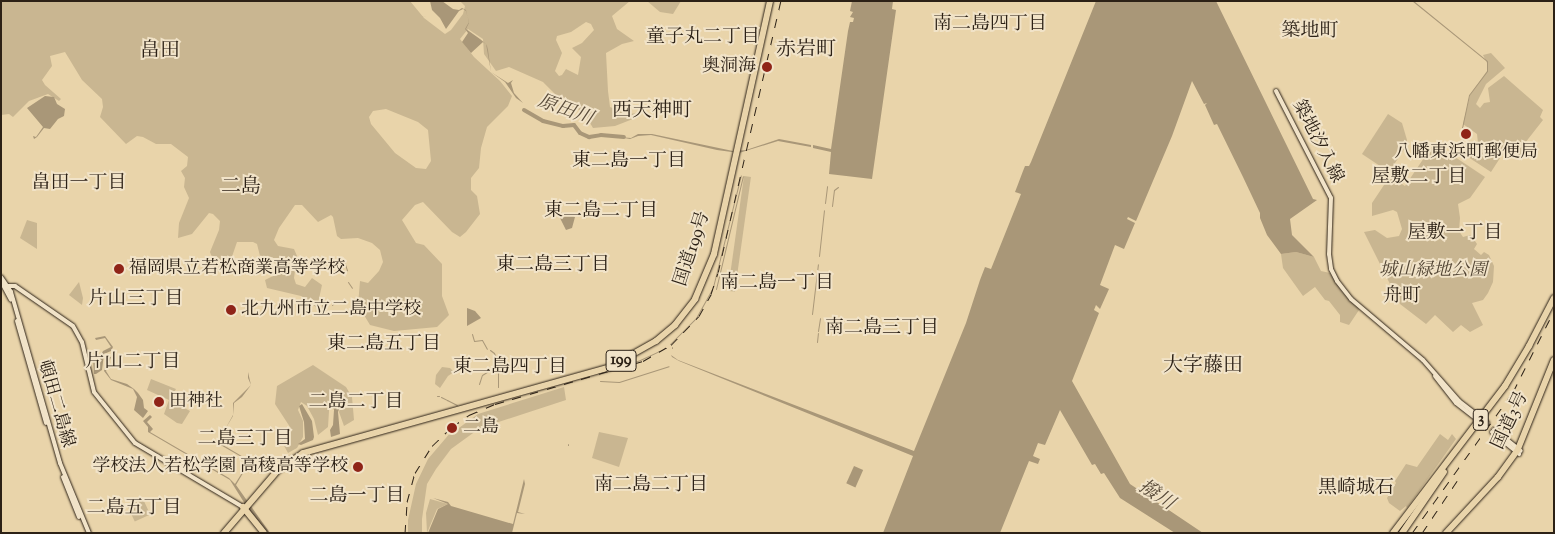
<!DOCTYPE html>
<html>
<head>
<meta charset="utf-8">
<style>
  body { margin:0 }
  #map { position:relative; width:1555px; height:534px; overflow:hidden; background:#e9d4aa; font-family:"Sorts Mill Goudy","Noto Serif JP",serif }
  div>[style] { position:absolute }
  .green>* { inset:0; background:#c9b691; transform-origin:0 0 }
  .water>* { inset:0; background:#a99778; transform-origin:0 0 }
  .stream>* { height:1px; margin:-0.5px; padding:0 0.5px; transform-origin:0.5px; border-radius:0.5px; background:#a99778 }
  .river>* { height:4px; margin:-2px; padding:0 2px; transform-origin:2px; border-radius:2px; background:#a99778 }
  .secondary-tunnel>* { height:4px; margin-top:-2px; transform-origin:0; background:repeating-linear-gradient(90deg,#c3b08c 0 4px,transparent 0 6px) }
  .roads { filter:drop-shadow(0 0 1px #2c2116) drop-shadow(0 0 1px #2c2116) }
  .secondary>* { height:4px; margin:-2px; padding:0 2px; transform-origin:2px; border-radius:2px; background:#f1e3c8 }
  .highway>* { height:6px; margin:-3px; padding:0 3px; transform-origin:3px; border-radius:3px; background:#e9d4aa }
  .rail>* { height:1px; margin-top:-0.5px; transform-origin:0; background:repeating-linear-gradient(90deg,#2c2116 0 9px,transparent 0 18px) }
  .bridges { filter:drop-shadow(0 0 1px #2c2116) drop-shadow(0 0 1px #2c2116) }
  .highway-bridge>* { height:6px; margin:-3px; padding:0 3px; transform-origin:3px; border-radius:3px; background:#e9d4aa }
  .dots>* { width:14px; height:14px; translate:-50% -50%; box-sizing:border-box; border:2px solid #f1e3c8; border-radius:50% }
  span { translate:-50% -50%; white-space:nowrap; text-align:center; line-height:1.15; -webkit-text-stroke:4px #f1e3c8; paint-order:stroke }
  .shield-label span { padding:1px 4px; background:#f1e3c8; border:1px solid; border-radius:4px; -webkit-text-stroke-width:0 }
  .shield-label { font-size:16px; color:#2c2116; font-weight:700 }
  .poi-label { font-size:18px; color:#2c2116 }
  .right { translate:-100% -50%; text-align:right }
  .left { translate:0 -50%; text-align:left }
  .street-label { font-size:18px; color:#2c2116 }
  .park-label { font-size:18px; color:#534635; font-style:italic }
  .neighbourhood-label { font-size:19px; color:#2c2116 }
  .water-label { font-size:19px; color:#584a38; font-style:italic }
  .quarter-label { font-size:20px; color:#2c2116 }
  .frame { position:absolute; inset:0; border:2px solid #2c2116; pointer-events:none }
</style>
</head>
<body>
<div id="map">
  <div class="green">
    <i style="clip-path:polygon(evenodd,1px 1px,410px 1px,424px 18px,445px 34px,451px 30px,463px 14px,465px 6px,460px 1px,630px 1px,612px 16px,617px 29px,634px 41px,622px 44px,606px 53px,608px 91px,610px 107px,628px 114px,639px 113px,638px 117px,615px 126px,593px 128px,584px 113px,558px 97px,543px 82px,509px 67px,496px 71px,484px 54px,483px 39px,468px 29px,460px 39px,474px 57px,500px 81px,512px 96px,508px 106px,487px 127px,481px 148px,479px 168px,471px 178px,471px 190px,477px 196px,480px 214px,466px 232px,460px 237px,452px 232px,423px 202px,415px 205px,402px 220px,416px 243px,424px 245px,442px 264px,442px 296px,449px 315px,437px 327px,394px 331px,370px 325px,358px 305px,360px 281px,368px 283px,379px 271px,383px 262px,380px 250px,372px 243px,358px 238px,341px 239px,337px 236px,333px 217px,331px 215px,318px 222px,302px 205px,295px 205px,279px 228px,274px 240px,278px 246px,294px 249px,297px 256px,294px 278px,296px 284px,305px 287px,312px 278px,322px 285px,317px 308px,301px 296px,267px 288px,265px 280px,281px 272px,280px 265px,274px 263px,262px 264px,257px 244px,253px 242px,237px 242px,226px 274px,217px 271px,210px 252px,219px 230px,220px 221px,213px 214px,209px 213px,192px 234px,178px 238px,179px 223px,189px 198px,184px 187px,185px 178px,181px 171px,187px 166px,188px 157px,171px 144px,156px 144px,143px 137px,137px 136px,126px 144px,100px 117px,103px 107px,102px 99px,82px 80px,65px 52px,50px 56px,52px 66px,42px 80px,45px 85px,61px 99px,59px 101px,48px 94px,29px 101px,13px 117px,9px 114px,1px 115px,1px 1px,586px 22px,591px 24px,594px 30px,582px 43px,572px 48px,581px 57px,578px 75px,566px 69px,562px 75px,559px 76px,555px 71px,562px 53px,556px 40px,557px 36px,571px 32px,586px 22px,1px 1px,386px 109px,418px 122px,428px 130px,431px 161px,426px 169px,416px 168px,395px 153px,371px 124px,369px 117px,373px 111px,386px 109px)"></i>
    <i style="clip-path:polygon(647px 1px,681px 1px,673px 14px,660px 12px)"></i>
    <i style="clip-path:polygon(1491px 53px,1505px 68px,1486px 84px,1476px 104px,1480px 108px,1484px 103px,1490px 102px,1488px 88px,1504px 76px,1543px 110px,1540px 117px,1543px 120px,1525px 143px,1532px 152px,1524px 155px,1502px 155px,1491px 172px,1468px 157px,1478px 143px,1477px 134px,1463px 124px,1470px 95px,1487px 71px,1488px 65px,1483px 55px)"></i>
    <i style="clip-path:polygon(1388px 114px,1402px 123px,1407px 140px,1405px 148px,1389px 172px,1362px 154px)"></i>
    <i style="clip-path:polygon(1434px 143px,1485px 177px,1470px 198px,1458px 204px,1460px 218px,1459px 231px,1463px 237px,1470px 235px,1473px 238px,1477px 244px,1474px 249px,1481px 255px,1484px 252px,1489px 255px,1494px 266px,1493px 282px,1488px 293px,1483px 300px,1472px 303px,1483px 325px,1470px 332px,1461px 325px,1453px 332px,1435px 315px,1426px 324px,1400px 304px,1364px 232px,1375px 230px,1387px 238px,1399px 236px,1402px 229px,1397px 212px,1393px 210px,1372px 216px,1372px 203px,1390px 176px,1405px 186px)"></i>
    <i style="left:744px;top:176px;width:7px;height:116px;rotate:8deg"></i>
    <i style="clip-path:polygon(27px 220px,37px 223px,37px 249px,20px 238px)"></i>
    <i style="clip-path:polygon(1296px 252px,1314px 257px,1321px 271px,1330px 273px,1343px 293px,1358px 307px,1359px 310px,1349px 325px,1340px 322px,1340px 315px,1329px 301px,1325px 300px,1315px 287px,1303px 296px,1283px 268px,1281px 254px)"></i>
    <i style="clip-path:polygon(79px 282px,83px 298px,82px 305px,69px 295px)"></i>
    <i style="clip-path:polygon(313px 365px,346px 387px,352px 397px,354px 420px,344px 426px,339px 412px,343px 399px,330px 395px,328px 427px,318px 435px,314px 419px,307px 406px,301px 402px,298px 410px,303px 421px,303px 437px,297px 448px,288px 453px,281px 440px,290px 434px,290px 427px,275px 404px,277px 386px)"></i>
    <i style="clip-path:polygon(442px 367px,450px 368px,454px 372px,448px 376px,440px 388px,435px 384px,436px 375px)"></i>
    <i style="clip-path:polygon(151px 379px,176px 389px,170px 400px,190px 411px,182px 424px,177px 423px,164px 414px,169px 400px,147px 390px)"></i>
    <i style="clip-path:polygon(564px 387px,566px 400px,480px 428px,451px 449px,436px 469px,427px 484px,422px 519px,422px 533px,408px 533px,408px 520px,416px 484px,428px 459px,451px 432px,452px 433px,478px 414px)"></i>
    <i style="clip-path:polygon(599px 432px,628px 438px,619px 467px,592px 458px)"></i>
    <i style="clip-path:polygon(1440px 434px,1448px 440px,1452px 434px,1456px 439px,1407px 508px,1406px 506px,1400px 511px,1389px 503px,1387px 498px,1396px 483px,1395px 481px,1406px 464px,1417px 467px)"></i>
    <i style="left:143px;top:499px;width:17px;height:17px;rotate:65deg"></i>
    <i style="clip-path:polygon(430px 499px,448px 504px,437px 509px,427px 533px,426px 513px)"></i>
  </div>
  <div class="water">
    <i style="clip-path:polygon(430px 1px,442px 1px,453px 9px,459px 10px,462px 8px,466px 10px,469px 23px,466px 29px,480px 39px,486px 44px,487px 46px,488px 50px,491px 72px,508px 83px,513px 80px,511px 83px,514px 93px,523px 103px,516px 98px,505px 82px,491px 72px,486px 44px,483px 42px,471px 53px,462px 42px,468px 33px,465px 29px,469px 22px,466px 11px,463px 9px,459px 11px,446px 29px,440px 18px,432px 10px)"></i>
    <i style="clip-path:polygon(852px 1px,893px 1px,892px 9px,896px 10px,872px 179px,829px 174px,831px 152px,813px 148px,813px 145px,831px 149px,848px 31px,850px 22px,853px 22px,854px 18px,850px 17px,853px 12px,850px 11px)"></i>
    <i style="clip-path:polygon(1096px 1px,1216px 1px,1313px 199px,1317px 200px,1290px 219px,1292px 235px,1314px 257px,1296px 252px,1281px 254px,1267px 235px,1260px 218px,1260px 213px,1243px 177px,1217px 124px,1214px 125px,1205px 105px,1207px 103px,1204px 104px,1192px 81px,1172px 136px,1136px 221px,1128px 217px,1127px 219px,1135px 223px,1124px 249px,1115px 245px,1100px 285px,1109px 289px,1100px 309px,1096px 305px,1094px 310px,1099px 313px,1072px 381px,1130px 484px,1203px 533px,1175px 533px,1120px 498px,1104px 473px,1101px 474px,1095px 464px,1092px 465px,1060px 410px,1045px 445px,1038px 443px,1033px 456px,1040px 459px,1038px 464px,1029px 461px,1000px 533px,883px 533px,913px 456px,679px 361px,672px 357px,671px 355px,678px 360px,914px 451px,966px 323px,980px 280px,985px 267px,991px 269px,1021px 194px,1015px 192px,1023px 171px,1025px 166px,1029px 166px,1031px 162px)"></i>
    <i style="clip-path:polygon(45px 96px,54px 97px,57px 104px,65px 109px,64px 116px,58px 119px,50px 129px,44px 128px,37px 137px,34px 139px,33px 136px,36px 137px,43px 127px,27px 108px)"></i>
    <i style="clip-path:polygon(638px 134px,652px 134px,733px 151px,746px 150px,779px 139px,811px 145px,811px 147px,778px 141px,739px 153px,717px 150px,651px 135px,638px 136px,630px 139px,619px 137px,631px 138px)"></i>
    <i style="clip-path:polygon(546px 211px,568px 213px,575px 217px,572px 228px,566px 230px,559px 216px,549px 215px)"></i>
    <i style="clip-path:polygon(467px 308px,475px 311px,481px 318px,467px 326px)"></i>
    <i style="clip-path:polygon(105px 336px,113px 347px,111px 351px,104px 354px,102px 370px,96px 374px,94px 374px,93px 359px,100px 357px,103px 351px,111px 347px,105px 338px,96px 340px,95px 338px)"></i>
    <i style="clip-path:polygon(108px 356px,111px 357px,106px 371px,111px 379px,127px 384px,134px 389px,138px 393px,143px 400px,144px 408px,148px 411px,143px 418px,134px 410px,137px 397px,133px 389px,111px 380px,104px 371px)"></i>
    <i style="clip-path:polygon(248px 372px,251px 385px,242px 397px,234px 403px,233px 415px,218px 442px,245px 458px,246px 468px,236px 485px,270px 533px,267px 533px,250px 512px,230px 480px,148px 432px,148px 427px,143px 421px,150px 415px,152px 417px,147px 422px,153px 429px,150px 432px,229px 478px,235px 484px,245px 468px,245px 459px,217px 443px,233px 416px,233px 403px,251px 385px,248px 378px)"></i>
    <i style="clip-path:polygon(331px 397px,342px 401px,338px 412px,340px 434px,331px 437px,330px 430px,333px 425px,334px 410px,330px 400px)"></i>
    <i style="clip-path:polygon(302px 404px,312px 421px,314px 437px,313px 440px,301px 445px,298px 444px,305px 439px,304px 422px,299px 406px)"></i>
    <i style="left:854px;top:466px;width:10px;height:19px;rotate:24deg"></i>
    <i style="clip-path:polygon(524px 479px,525px 484px,518px 512px,525px 514px,517px 513px,512px 533px,428px 533px,438px 509px,448px 504px,433px 498px,448px 502px,451px 506px,513px 524px)"></i>
  </div>
  <div class="stream">
    <i style="left:1413px;top:1px;width:95px;rotate:39deg"></i>
    <i style="left:1487px;top:61px;width:10px;rotate:90deg"></i>
    <i style="left:1487px;top:71px;width:30px;rotate:127deg"></i>
    <i style="left:1469px;top:95px;width:33px;rotate:102deg"></i>
    <i style="left:1462px;top:127px;width:26px;rotate:88deg"></i>
    <i style="left:825px;top:203px;width:17px;rotate:-83deg"></i>
    <i style="left:832px;top:206px;width:16px;rotate:-83deg"></i>
    <i style="left:834px;top:190px;width:5px;rotate:-37deg"></i>
    <i style="left:819px;top:256px;width:46px;rotate:-83.8deg"></i>
    <i style="left:343px;top:258px;width:13px;rotate:72deg"></i>
    <i style="left:348px;top:282px;width:7px;rotate:56deg"></i>
    <i style="left:713px;top:287px;width:115px;rotate:-76deg"></i>
    <i style="left:716px;top:289px;width:116px;rotate:-76.6deg"></i>
    <i style="left:322px;top:305px;width:9px;rotate:84deg"></i>
    <i style="left:332px;top:305px;width:3px;rotate:-45deg"></i>
    <i style="left:812px;top:314px;width:50px;rotate:-83.2deg"></i>
    <i style="left:818px;top:331px;width:13px;rotate:-81deg"></i>
    <i style="left:472px;top:334px;width:7px;rotate:74deg"></i>
    <i style="left:474px;top:341px;width:8px;rotate:-7deg"></i>
    <i style="left:482px;top:340px;width:10px;rotate:61deg"></i>
    <i style="left:817px;top:342px;width:9px;rotate:-84deg"></i>
    <i style="left:670px;top:344px;width:37px;rotate:-45deg"></i>
    <i style="left:696px;top:318px;width:33px;rotate:-61deg"></i>
    <i style="left:672px;top:348px;width:1px;rotate:-90deg"></i>
    <i style="left:490px;top:350px;width:5px;rotate:37deg"></i>
    <i style="left:494px;top:353px;width:12px;rotate:66deg"></i>
    <i style="left:613px;top:369px;width:28px;rotate:-18deg"></i>
    <i style="left:640px;top:360px;width:21px;rotate:-25deg"></i>
    <i style="left:600px;top:381px;width:19px;rotate:3deg"></i>
    <i style="left:619px;top:382px;width:52px;rotate:-17.7deg"></i>
    <i style="left:479px;top:384px;width:9px;rotate:-72deg"></i>
    <i style="left:482px;top:375px;width:13px;rotate:-32deg"></i>
    <i style="left:498px;top:387px;width:21px;rotate:-90deg"></i>
    <i style="left:437px;top:396px;width:2px"></i>
    <i style="left:441px;top:397px;width:7px;rotate:27deg"></i>
    <i style="left:447px;top:400px;width:11px;rotate:27deg"></i>
    <i style="left:568px;top:444px;width:1px;rotate:90deg"></i>
  </div>
  <div class="river">
    <i style="left:524px;top:110px;width:22px;rotate:30deg"></i>
    <i style="left:543px;top:121px;width:21px;rotate:14deg"></i>
    <i style="left:563px;top:126px;width:11px;rotate:-5deg"></i>
    <i style="left:574px;top:125px;width:10px;rotate:53deg"></i>
    <i style="left:580px;top:133px;width:10px;rotate:24deg"></i>
    <i style="left:589px;top:137px;width:12px;rotate:-9deg"></i>
    <i style="left:601px;top:135px;width:23px;rotate:5deg"></i>
  </div>
  <div class="secondary-tunnel">
    <i style="left:1487px;top:423px;width:11px;rotate:41deg"></i>
  </div>
  <div class="roads">
    <div class="secondary">
      <i style="left:1276px;top:91px;width:120px;rotate:62.8deg"></i>
      <i style="left:1331px;top:198px;width:56px;rotate:92deg"></i>
      <i style="left:1329px;top:254px;width:15px;rotate:82deg"></i>
      <i style="left:1331px;top:269px;width:13px;rotate:63deg"></i>
      <i style="left:1337px;top:281px;width:23px;rotate:52deg"></i>
      <i style="left:1351px;top:299px;width:94px;rotate:40.3deg"></i>
      <i style="left:1423px;top:360px;width:55px;rotate:48.7deg"></i>
      <i style="left:1459px;top:401px;width:36px;rotate:38deg"></i>
      <i style="left:1px;top:277px;width:18px;rotate:56deg"></i>
      <i style="left:11px;top:292px;width:178px;rotate:74deg"></i>
      <i style="left:60px;top:463px;width:76px;rotate:67.5deg"></i>
      <i style="left:1px;top:281px;width:21px;rotate:62deg"></i>
      <i style="left:8px;top:286px;width:7px"></i>
      <i style="left:15px;top:286px;width:70px;rotate:34.6deg"></i>
      <i style="left:73px;top:326px;width:18px;rotate:61deg"></i>
      <i style="left:82px;top:342px;width:51px;rotate:76.5deg"></i>
      <i style="left:94px;top:392px;width:65px;rotate:51.2deg"></i>
      <i style="left:135px;top:443px;width:126px;rotate:30.7deg"></i>
      <i style="left:17px;top:321px;width:106px;rotate:74.1deg"></i>
      <i style="left:1435px;top:376px;width:34px;rotate:52deg"></i>
      <i style="left:1456px;top:403px;width:37px;rotate:38deg"></i>
      <i style="left:1495px;top:430px;width:33px;rotate:39deg"></i>
      <i style="left:1492px;top:432px;width:35px;rotate:39deg"></i>
      <i style="left:63px;top:477px;width:43px;rotate:68.2deg"></i>
    </div>
    <div class="highway">
      <i style="left:243px;top:507px;width:33px;rotate:51deg"></i>
      <i style="left:224px;top:533px;width:83px;rotate:-49.4deg"></i>
      <i style="left:278px;top:470px;width:30px;rotate:-34deg"></i>
      <i style="left:303px;top:453px;width:317px;rotate:-15.6deg"></i>
      <i style="left:608px;top:368px;width:55px;rotate:-29.4deg"></i>
      <i style="left:656px;top:341px;width:25px;rotate:-40deg"></i>
      <i style="left:675px;top:325px;width:33px;rotate:-52deg"></i>
      <i style="left:695px;top:299px;width:49px;rotate:-67.1deg"></i>
      <i style="left:714px;top:254px;width:259px;rotate:-77.5deg"></i>
      <i style="left:1446px;top:533px;width:76px;rotate:-47.1deg"></i>
      <i style="left:1498px;top:477px;width:34px;rotate:-54deg"></i>
      <i style="left:1518px;top:449px;width:96px;rotate:-68deg"></i>
    </div>
  </div>
  <div class="rail">
    <i style="left:405px;top:533px;width:31px;rotate:-86deg"></i>
    <i style="left:407px;top:502px;width:30px;rotate:-75deg"></i>
    <i style="left:415px;top:473px;width:32px;rotate:-58deg"></i>
    <i style="left:432px;top:446px;width:28px;rotate:-44deg"></i>
    <i style="left:452px;top:427px;width:21px;rotate:-35deg"></i>
    <i style="left:469px;top:415px;width:28px;rotate:-23deg"></i>
    <i style="left:495px;top:404px;width:154px;rotate:-16.2deg"></i>
    <i style="left:643px;top:361px;width:32px;rotate:-30deg"></i>
    <i style="left:671px;top:345px;width:40px;rotate:-46deg"></i>
    <i style="left:699px;top:316px;width:25px;rotate:-61deg"></i>
    <i style="left:711px;top:294px;width:22px;rotate:-72deg"></i>
    <i style="left:718px;top:273px;width:279px;rotate:-77deg"></i>
    <i style="left:1412px;top:533px;width:173px;rotate:-54.4deg"></i>
    <i style="left:1513px;top:392px;width:91px;rotate:-63.2deg"></i>
    <i style="left:1422px;top:533px;width:63px;rotate:-56.1deg"></i>
  </div>
  <div class="bridges">
    <div class="highway-bridge">
      <i style="left:1393px;top:533px;width:185px;rotate:-52.7deg"></i>
      <i style="left:1505px;top:386px;width:47px;rotate:-59deg"></i>
      <i style="left:1529px;top:346px;width:54px;rotate:-62.5deg"></i>
      <i style="left:1402px;top:533px;width:74px;rotate:-55.5deg"></i>
    </div>
  </div>
  <div class="dots">
    <i style="left:767px;top:67px;background:#8f2418"></i>
    <i style="left:1466px;top:134px;background:#8f2418"></i>
    <i style="left:119px;top:269px;background:#8f2418"></i>
    <i style="left:231px;top:310px;background:#8f2418"></i>
    <i style="left:159px;top:402px;background:#8f2418"></i>
    <i style="left:452px;top:428px;background:#8f2418"></i>
    <i style="left:358px;top:467px;background:#8f2418"></i>
  </div>
  <div class="shield-label">
    <span style="left:621px;top:361px">199</span>
    <span style="left:1481px;top:420px">3</span>
  </div>
  <div class="poi-label">
    <span class="right" style="left:756px;top:67px">奥洞海</span>
    <span style="left:1466px;top:153px">八幡東浜町郵便局</span>
    <span class="left" style="left:129px;top:269px">福岡県立若松商業高等学校</span>
    <span class="left" style="left:241px;top:310px">北九州市立二島中学校</span>
    <span class="left" style="left:169px;top:402px">田神社</span>
    <span class="left" style="left:463px;top:428px">二島</span>
    <span class="right" style="left:348px;top:467px">学校法人若松学園 高稜高等学校</span>
  </div>
  <div class="street-label">
    <span style="left:1317px;top:142px;rotate:63deg">築地汐入線</span>
    <span style="left:693px;top:249px;rotate:-72deg">国道199号</span>
    <span style="left:55px;top:404px;rotate:74deg">頓田二島線</span>
    <span style="left:1511px;top:421px;rotate:-65deg">国道3号</span>
  </div>
  <div class="park-label">
    <span style="left:1433px;top:271px">城山緑地公園</span>
  </div>
  <div class="neighbourhood-label">
    <span style="left:990px;top:25px">南二島四丁目</span>
    <span style="left:1310px;top:32px">築地町</span>
    <span style="left:703px;top:38px">童子丸二丁目</span>
    <span style="left:629px;top:162px">東二島一丁目</span>
    <span style="left:1419px;top:178px">屋敷二丁目</span>
    <span style="left:79px;top:184px">畠田一丁目</span>
    <span style="left:601px;top:212px">東二島二丁目</span>
    <span style="left:1455px;top:234px">屋敷一丁目</span>
    <span style="left:553px;top:266px">東二島三丁目</span>
    <span style="left:777px;top:284px">南二島一丁目</span>
    <span style="left:1402px;top:297px">舟町</span>
    <span style="left:136px;top:300px">片山三丁目</span>
    <span style="left:882px;top:329px">南二島三丁目</span>
    <span style="left:384px;top:345px">東二島五丁目</span>
    <span style="left:133px;top:363px">片山二丁目</span>
    <span style="left:510px;top:368px">東二島四丁目</span>
    <span style="left:356px;top:403px">二島二丁目</span>
    <span style="left:245px;top:440px">二島三丁目</span>
    <span style="left:651px;top:486px">南二島二丁目</span>
    <span style="left:1356px;top:489px">黒崎城石</span>
    <span style="left:357px;top:497px">二島一丁目</span>
    <span style="left:134px;top:509px">二島五丁目</span>
  </div>
  <div class="water-label">
    <span style="left:565px;top:111px;rotate:20deg">原田川</span>
    <span style="left:1156px;top:496px;rotate:33deg">撥川</span>
  </div>
  <div class="quarter-label">
    <span style="left:806px;top:50px">赤岩町</span>
    <span style="left:160px;top:51px">畠田</span>
    <span style="left:652px;top:111px">西天神町</span>
    <span style="left:241px;top:187px">二島</span>
    <span style="left:1203px;top:366px">大字藤田</span>
  </div>
  <div class="frame"></div>
</div>
</body>
</html>
